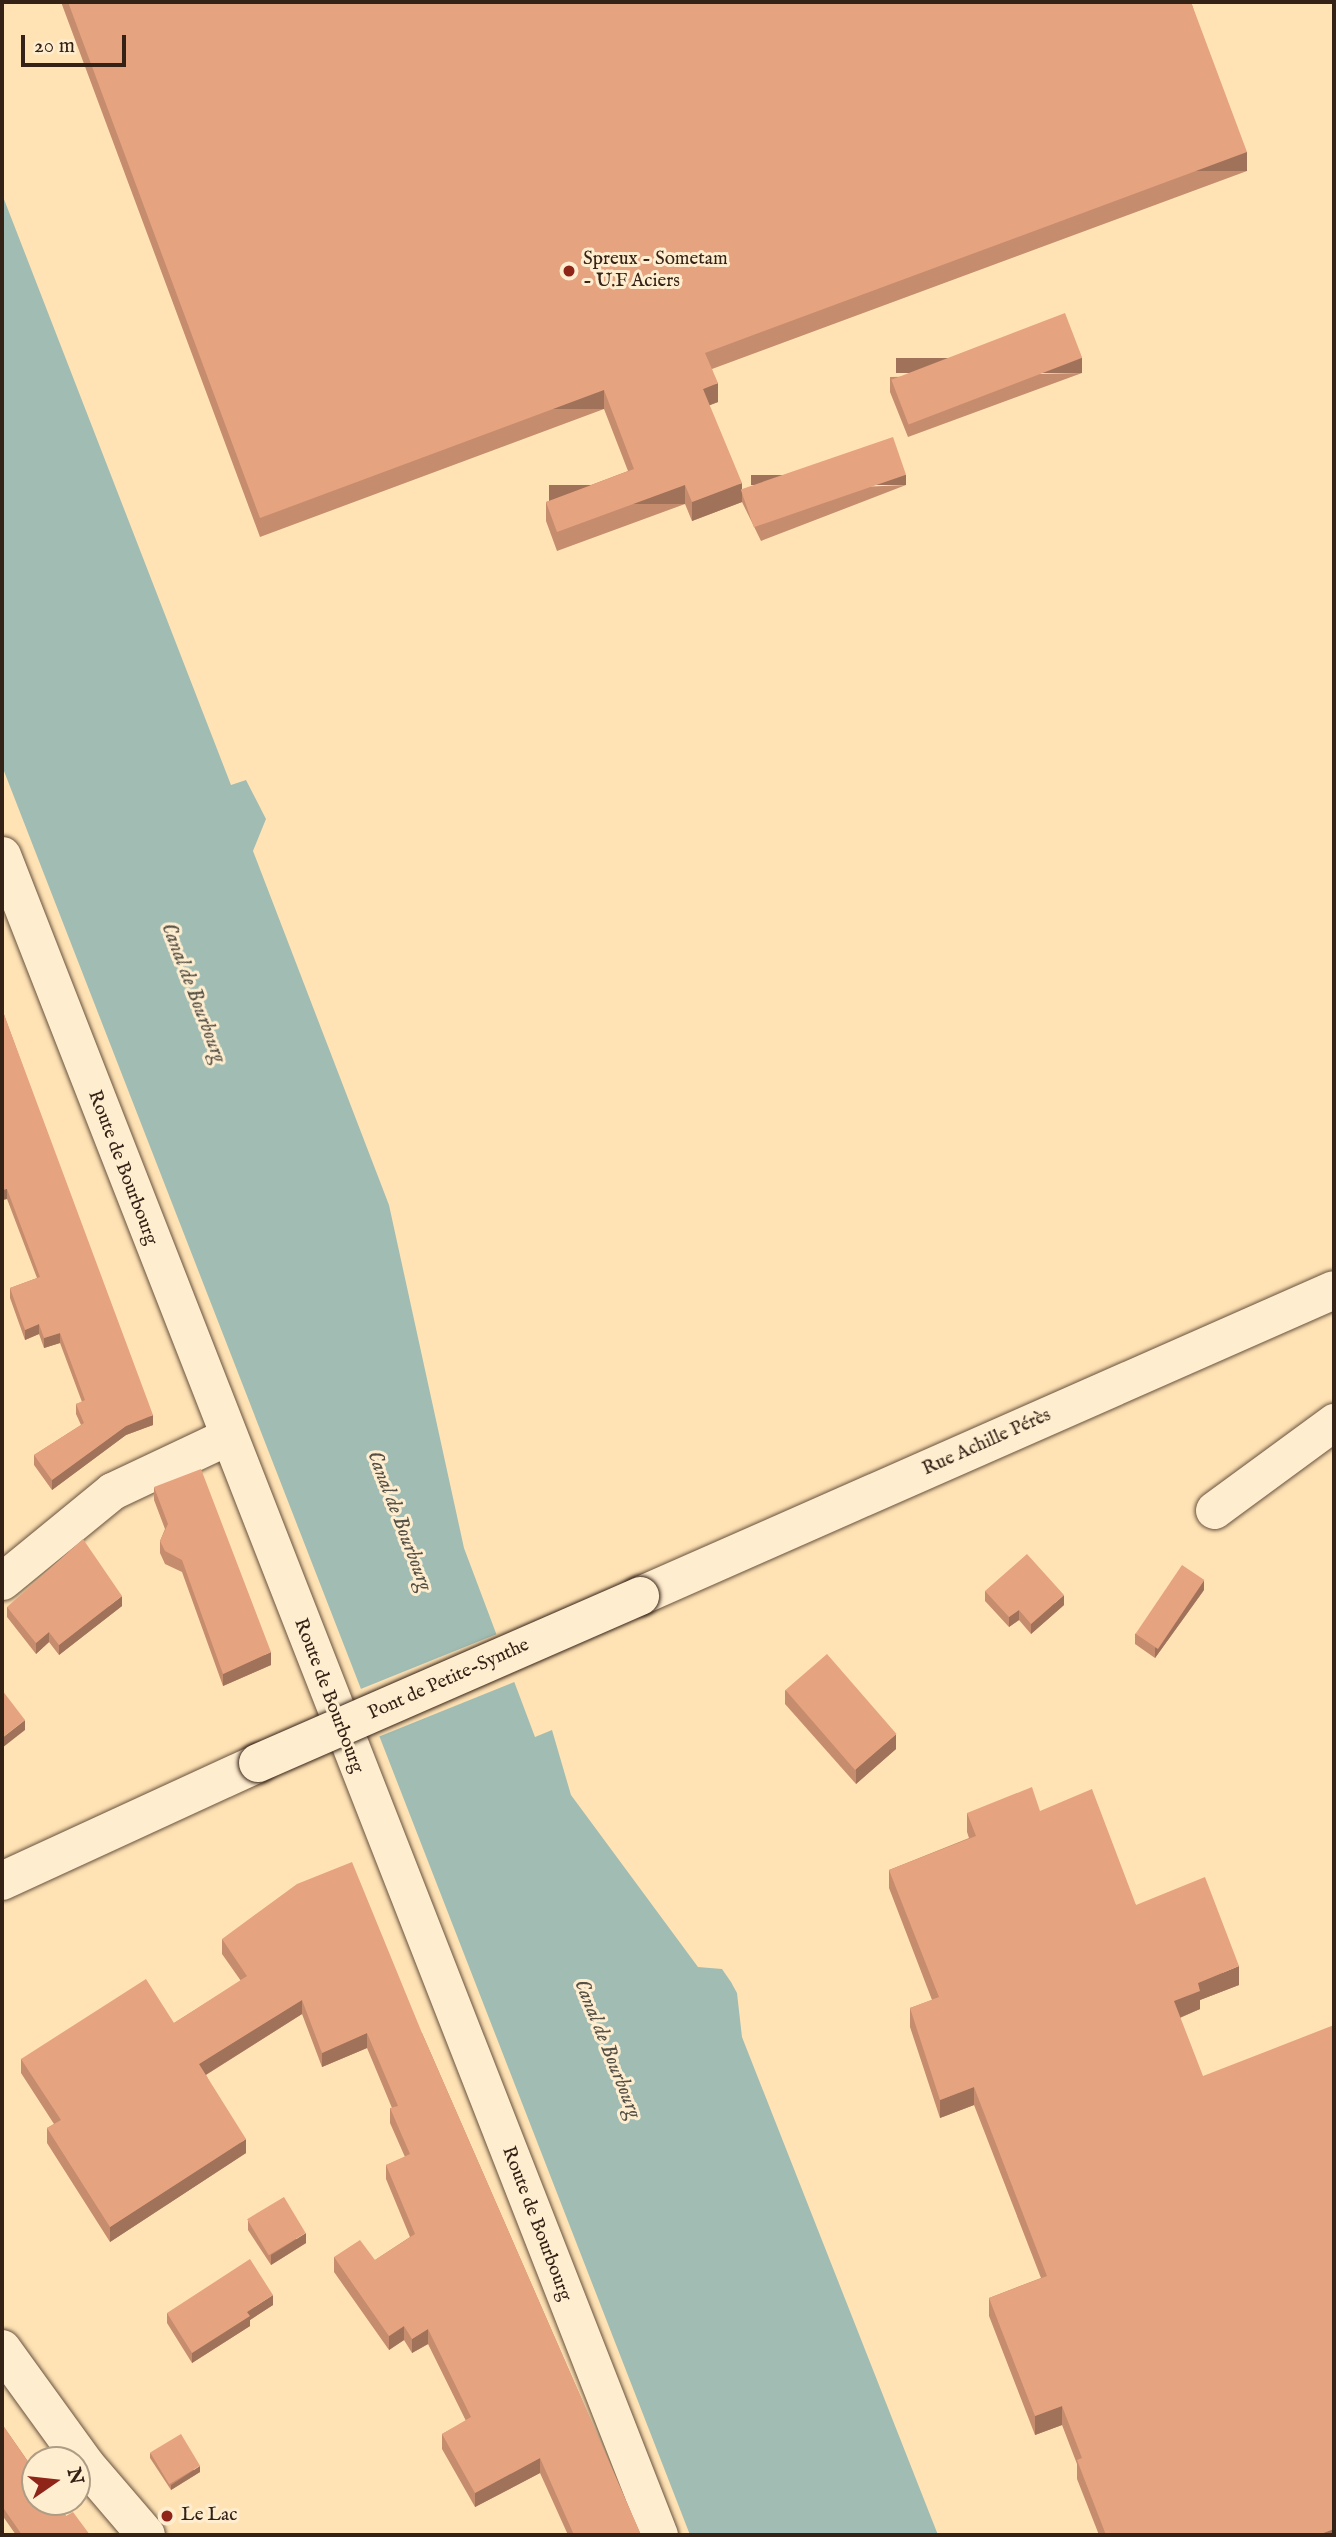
<!DOCTYPE html>
<html>
<head>
<meta charset="utf-8">
<style>
  body { margin:0 }
  #map { position:relative; width:1336px; height:2537px; overflow:hidden; background:#ffe3b5; font-family:"IM FELL English",serif }
  div>[style] { position:absolute }
  .water>* { inset:0; background:#a1bdb3 }
  .pier>* { inset:0; background:#ffe3b5; transform-origin:0 0 }
  .roads { filter:drop-shadow(0 0 2px #68523e) drop-shadow(0 0 2px #68523e) }
  .street>* { height:37px; margin:-18.5px; padding:0 18.5px; transform-origin:18.5px; border-radius:18.5px; background:#ffedcf }
  .secondary>* { height:38px; margin:-19px; padding:0 19px; transform-origin:19px; border-radius:19px; background:#ffedcf }
  .bridges { filter:drop-shadow(0 0 2px #352216) drop-shadow(0 0 2px #352216) }
  .secondary-bridge>* { height:38px; margin:-19px; padding:0 19px; transform-origin:19px; border-radius:19px; background:#ffedcf }
  .wall>* { inset:0; background:#c68c6e }
  .shaded-wall>* { inset:0; background:#a1725a; transform-origin:0 0 }
  .building>* { inset:0; background:#e6a380; transform-origin:0 0 }
  .dots>* { width:19px; height:19px; translate:-50% -50%; box-sizing:border-box; border:4px solid #ffedcf; border-radius:50% }
  span { translate:-50% -50%; white-space:nowrap; text-align:center; line-height:1.15; -webkit-text-stroke:6px #ffedcf; paint-order:stroke }
  .poi-label { font-size:19px; color:#352216 }
  .left { translate:0 -50%; text-align:left }
  .street-label { font-size:19px; color:#352216 }
  .water-label { font-size:21px; color:#555045; font-style:italic }
  .frame { position:absolute; inset:0; border:4px solid #352216; pointer-events:none }
  .north { position:absolute; left:21px; top:2446px; width:70px; height:70px; box-sizing:border-box; background:#ffedcf; border:2px solid #ae9c85; border-radius:50%; rotate:76deg; font-size:19px; font-weight:700; line-height:28px; text-align:center; color:#352216 }
  .north::after { content:''; display:block; margin:auto; width:24px; height:32px; background:#8f2418; clip-path:polygon(50% 0,100% 100%,50% 72%,0 100%) }
  .scale { position:absolute; left:21px; top:35px; width:105px; height:32px; box-sizing:border-box; border:4px solid #352216; border-top:0; padding-left:9px; font-size:21px; line-height:24px; white-space:nowrap; color:#352216; -webkit-text-stroke:5px #ffedcf; paint-order:stroke }
</style>
</head>
<body>
<div id="map">
  <div class="water">
    <i style="clip-path:polygon(2px 194px,231px 785px,246px 780px,266px 819px,253px 851px,389px 1205px,464px 1548px,535px 1737px,552px 1730px,571px 1795px,698px 1967px,722px 1969px,731px 1982px,737px 1993px,742px 2037px,938px 2535px,690px 2535px,2px 766px)"></i>
  </div>
  <div class="pier">
    <i style="left:497px;top:1634px;width:51px;height:149px;rotate:68deg"></i>
  </div>
  <div class="roads">
    <div class="street">
      <i style="left:2px;top:855px;width:1804px;rotate:68.64deg"></i>
      <i style="left:1214px;top:1510px;width:149px;rotate:-36.3deg"></i>
      <i style="left:2px;top:1581px;width:142px;rotate:-39.3deg"></i>
      <i style="left:112px;top:1491px;width:126px;rotate:-25.3deg"></i>
    </div>
    <div class="secondary">
      <i style="left:640px;top:1596px;width:758px;rotate:-23.79deg"></i>
      <i style="left:2px;top:1881px;width:282px;rotate:-24.7deg"></i>
      <i style="left:2px;top:2349px;width:143px;rotate:54.1deg"></i>
      <i style="left:86px;top:2465px;width:92px;rotate:49.4deg"></i>
    </div>
  </div>
  <div class="bridges">
    <div class="secondary-bridge">
      <i style="left:258px;top:1763px;width:417px;rotate:-23.6deg"></i>
    </div>
  </div>
  <div class="wall">
    <i style="clip-path:polygon(61px 2px,1191px 2px,1247px 171px,712px 369px,718px 402px,709px 405px,742px 492px,906px 485px,761px 541px,742px 502px,692px 521px,685px 504px,557px 551px,546px 521px,546px 502px,628px 471px,604px 409px,260px 537px)"></i>
    <i style="clip-path:polygon(1082px 373px,908px 437px,890px 392px,890px 377px)"></i>
    <i style="clip-path:polygon(2px 1009px,153px 1425px,126px 1435px,52px 1490px,34px 1465px,34px 1455px,81px 1425px,76px 1414px,76px 1404px,82px 1402px,60px 1343px,44px 1348px,39px 1334px,25px 1340px,10px 1298px,10px 1288px,37px 1278px,7px 1199px,2px 1200px)"></i>
    <i style="clip-path:polygon(154px 1487px,271px 1665px,223px 1686px,182px 1572px,165px 1564px,160px 1553px,160px 1541px,165px 1529px,154px 1500px)"></i>
    <i style="clip-path:polygon(1204px 1590px,1155px 1658px,1135px 1644px,1135px 1634px)"></i>
    <i style="clip-path:polygon(985px 1591px,1064px 1605px,1031px 1634px,1019px 1620px,1009px 1627px,985px 1601px)"></i>
    <i style="clip-path:polygon(122px 1606px,59px 1655px,49px 1642px,36px 1654px,7px 1617px,7px 1607px)"></i>
    <i style="clip-path:polygon(785px 1690px,896px 1749px,856px 1784px,785px 1704px)"></i>
    <i style="clip-path:polygon(1040px 1811px,1136px 1905px,1239px 1985px,1200px 2000px,1200px 2009px,1180px 2018px,1334px 2535px,1099px 2535px,1077px 2479px,1077px 2464px,1062px 2425px,1035px 2435px,989px 2316px,989px 2298px,1041px 2278px,974px 2105px,940px 2118px,910px 2027px,910px 2008px,932px 2000px,889px 1888px,889px 1870px,969px 1838px,967px 1832px,967px 1813px)"></i>
    <i style="clip-path:polygon(222px 1939px,422px 2033px,641px 2535px,568px 2535px,540px 2473px,475px 2507px,442px 2449px,442px 2434px,466px 2421px,428px 2344px,412px 2353px,404px 2340px,389px 2350px,334px 2272px,334px 2257px,375px 2260px,410px 2237px,386px 2179px,386px 2165px,405px 2157px,390px 2123px,390px 2108px,392px 2108px,367px 2048px,322px 2067px,302px 2014px,206px 2075px,246px 2153px,110px 2242px,47px 2143px,47px 2128px,54px 2124px,21px 2073px,21px 2059px,174px 2023px,241px 1981px,222px 1954px)"></i>
    <i style="clip-path:polygon(248px 2220px,306px 2243px,271px 2265px,248px 2230px)"></i>
    <i style="clip-path:polygon(273px 2305px,250px 2320px,250px 2326px,192px 2363px,167px 2323px,167px 2313px)"></i>
    <i style="clip-path:polygon(2px 2424px,66px 2516px,90px 2535px,16px 2535px,2px 2515px)"></i>
    <i style="clip-path:polygon(150px 2453px,200px 2472px,171px 2490px,150px 2458px)"></i>
  </div>
  <div class="shaded-wall">
    <i style="left:1247px;top:152px;width:19px;height:578px;rotate:90deg"></i>
    <i style="left:1082px;top:358px;width:15px;height:186px;rotate:90deg"></i>
    <i style="clip-path:polygon(718px 383px,718px 402px,703px 408px,703px 389px)"></i>
    <i style="left:604px;top:390px;width:19px;height:367px;rotate:90deg"></i>
    <i style="left:906px;top:475px;width:10px;height:155px;rotate:90deg"></i>
    <i style="clip-path:polygon(742px 483px,742px 502px,692px 521px,692px 502px)"></i>
    <i style="left:685px;top:485px;width:19px;height:136px;rotate:90deg"></i>
    <i style="clip-path:polygon(7px 1189px,7px 1199px,2px 1200px,2px 1190px)"></i>
    <i style="clip-path:polygon(39px 1324px,39px 1334px,25px 1340px,25px 1330px)"></i>
    <i style="clip-path:polygon(60px 1333px,60px 1343px,44px 1348px,44px 1338px)"></i>
    <i style="clip-path:polygon(153px 1415px,153px 1425px,126px 1435px,52px 1490px,52px 1480px,126px 1426px)"></i>
    <i style="clip-path:polygon(1204px 1580px,1204px 1590px,1155px 1658px,1155px 1648px)"></i>
    <i style="clip-path:polygon(1064px 1595px,1064px 1605px,1031px 1634px,1031px 1624px)"></i>
    <i style="clip-path:polygon(122px 1596px,122px 1606px,59px 1655px,59px 1645px)"></i>
    <i style="clip-path:polygon(1019px 1610px,1019px 1620px,1009px 1627px,1009px 1617px)"></i>
    <i style="clip-path:polygon(49px 1632px,49px 1642px,36px 1654px,36px 1643px)"></i>
    <i style="clip-path:polygon(271px 1652px,271px 1665px,223px 1686px,223px 1674px)"></i>
    <i style="clip-path:polygon(25px 1720px,25px 1730px,2px 1748px,2px 1738px)"></i>
    <i style="clip-path:polygon(896px 1734px,896px 1749px,856px 1784px,856px 1769px)"></i>
    <i style="clip-path:polygon(1239px 1966px,1239px 1985px,1200px 2000px,1200px 2009px,1174px 2020px,1174px 2001px,1198px 1983px)"></i>
    <i style="clip-path:polygon(302px 2000px,302px 2014px,199px 2079px,199px 2064px)"></i>
    <i style="clip-path:polygon(367px 2033px,367px 2048px,322px 2067px,322px 2053px)"></i>
    <i style="clip-path:polygon(974px 2087px,974px 2105px,940px 2118px,940px 2100px)"></i>
    <i style="clip-path:polygon(246px 2139px,246px 2153px,110px 2242px,110px 2227px)"></i>
    <i style="clip-path:polygon(306px 2233px,306px 2243px,271px 2265px,271px 2255px)"></i>
    <i style="clip-path:polygon(273px 2295px,273px 2305px,250px 2320px,250px 2326px,192px 2363px,192px 2353px,247px 2312px)"></i>
    <i style="clip-path:polygon(404px 2326px,404px 2340px,389px 2350px,389px 2336px)"></i>
    <i style="clip-path:polygon(428px 2329px,428px 2344px,412px 2353px,412px 2339px)"></i>
    <i style="clip-path:polygon(1062px 2406px,1062px 2425px,1035px 2435px,1035px 2416px)"></i>
    <i style="clip-path:polygon(540px 2458px,540px 2473px,475px 2507px,475px 2493px)"></i>
    <i style="clip-path:polygon(200px 2466px,200px 2472px,171px 2490px,171px 2485px)"></i>
    <i style="clip-path:polygon(1334px 2529px,1334px 2535px,1318px 2535px)"></i>
  </div>
  <div class="building">
    <i style="clip-path:polygon(68px 2px,1191px 2px,1247px 152px,705px 353px,718px 383px,703px 389px,742px 483px,692px 502px,685px 485px,557px 532px,546px 502px,634px 469px,604px 390px,260px 518px)"></i>
    <i style="left:1065px;top:313px;width:48px;height:186px;rotate:69deg"></i>
    <i style="left:893px;top:437px;width:40px;height:161px;rotate:71deg"></i>
    <i style="clip-path:polygon(2px 1009px,153px 1415px,126px 1426px,52px 1480px,34px 1455px,84px 1423px,76px 1404px,85px 1400px,60px 1333px,44px 1338px,39px 1324px,25px 1330px,10px 1288px,40px 1277px,7px 1189px,2px 1190px)"></i>
    <i style="clip-path:polygon(201px 1469px,271px 1652px,223px 1674px,182px 1560px,165px 1551px,160px 1541px,168px 1524px,154px 1487px)"></i>
    <i style="clip-path:polygon(83px 1539px,122px 1596px,59px 1645px,49px 1632px,36px 1643px,7px 1607px)"></i>
    <i style="clip-path:polygon(1027px 1554px,1064px 1595px,1031px 1624px,1019px 1610px,1009px 1617px,985px 1591px)"></i>
    <i style="left:1182px;top:1565px;width:27px;height:83px;rotate:34deg"></i>
    <i style="left:827px;top:1654px;width:106px;height:55px;rotate:49deg"></i>
    <i style="clip-path:polygon(2px 1690px,25px 1720px,2px 1738px)"></i>
    <i style="clip-path:polygon(1032px 1787px,1040px 1811px,1092px 1789px,1136px 1905px,1205px 1877px,1239px 1966px,1198px 1983px,1200px 1991px,1174px 2001px,1203px 2076px,1334px 2025px,1334px 2529px,1318px 2535px,1106px 2535px,1077px 2460px,1082px 2458px,1062px 2406px,1035px 2416px,989px 2298px,1047px 2276px,974px 2087px,940px 2100px,910px 2008px,939px 1997px,889px 1870px,976px 1836px,967px 1813px)"></i>
    <i style="clip-path:polygon(352px 1862px,422px 2033px,641px 2535px,574px 2535px,540px 2458px,475px 2493px,442px 2434px,471px 2417px,428px 2329px,412px 2339px,404px 2326px,389px 2336px,334px 2257px,360px 2240px,375px 2260px,415px 2234px,386px 2165px,410px 2154px,390px 2108px,398px 2106px,367px 2033px,322px 2053px,302px 2000px,199px 2064px,246px 2139px,110px 2227px,47px 2128px,61px 2120px,21px 2059px,146px 1979px,174px 2023px,247px 1976px,222px 1939px,297px 1884px)"></i>
    <i style="left:284px;top:2197px;width:42px;height:43px;rotate:59deg"></i>
    <i style="clip-path:polygon(250px 2259px,273px 2295px,247px 2312px,250px 2316px,192px 2353px,167px 2313px)"></i>
    <i style="clip-path:polygon(2px 2424px,35px 2472px,35px 2502px,56px 2502px,66px 2516px,73px 2512px,90px 2535px,22px 2535px,2px 2506px)"></i>
    <i style="left:181px;top:2434px;width:37px;height:36px;rotate:59deg"></i>
  </div>
  <div class="dots">
    <i style="left:569px;top:271px;background:#8f2418"></i>
    <i style="left:167px;top:2516px;background:#8f2418"></i>
  </div>
  <div class="poi-label">
    <span class="left" style="left:583px;top:271px">Spreux - Sometam<br>- U.F Aciers</span>
    <span class="left" style="left:181px;top:2516px">Le Lac</span>
  </div>
  <div class="street-label">
    <span style="left:122px;top:1168px;rotate:69deg">Route de Bourbourg</span>
    <span style="left:987px;top:1443px;rotate:-24deg">Rue Achille Pérès</span>
    <span style="left:449px;top:1680px;rotate:-24deg">Pont de Petite-Synthe</span>
    <span style="left:328px;top:1696px;rotate:69deg">Route de Bourbourg</span>
    <span style="left:536px;top:2224px;rotate:69deg">Route de Bourbourg</span>
  </div>
  <div class="water-label">
    <span style="left:193px;top:993px;rotate:69deg">Canal de Bourbourg</span>
    <span style="left:399px;top:1521px;rotate:69deg">Canal de Bourbourg</span>
    <span style="left:607px;top:2049px;rotate:68deg">Canal de Bourbourg</span>
  </div>
  <div class="frame"></div>
  <div class="north">N</div>
  <div class="scale">20 m</div>
</div>
</body>
</html>
